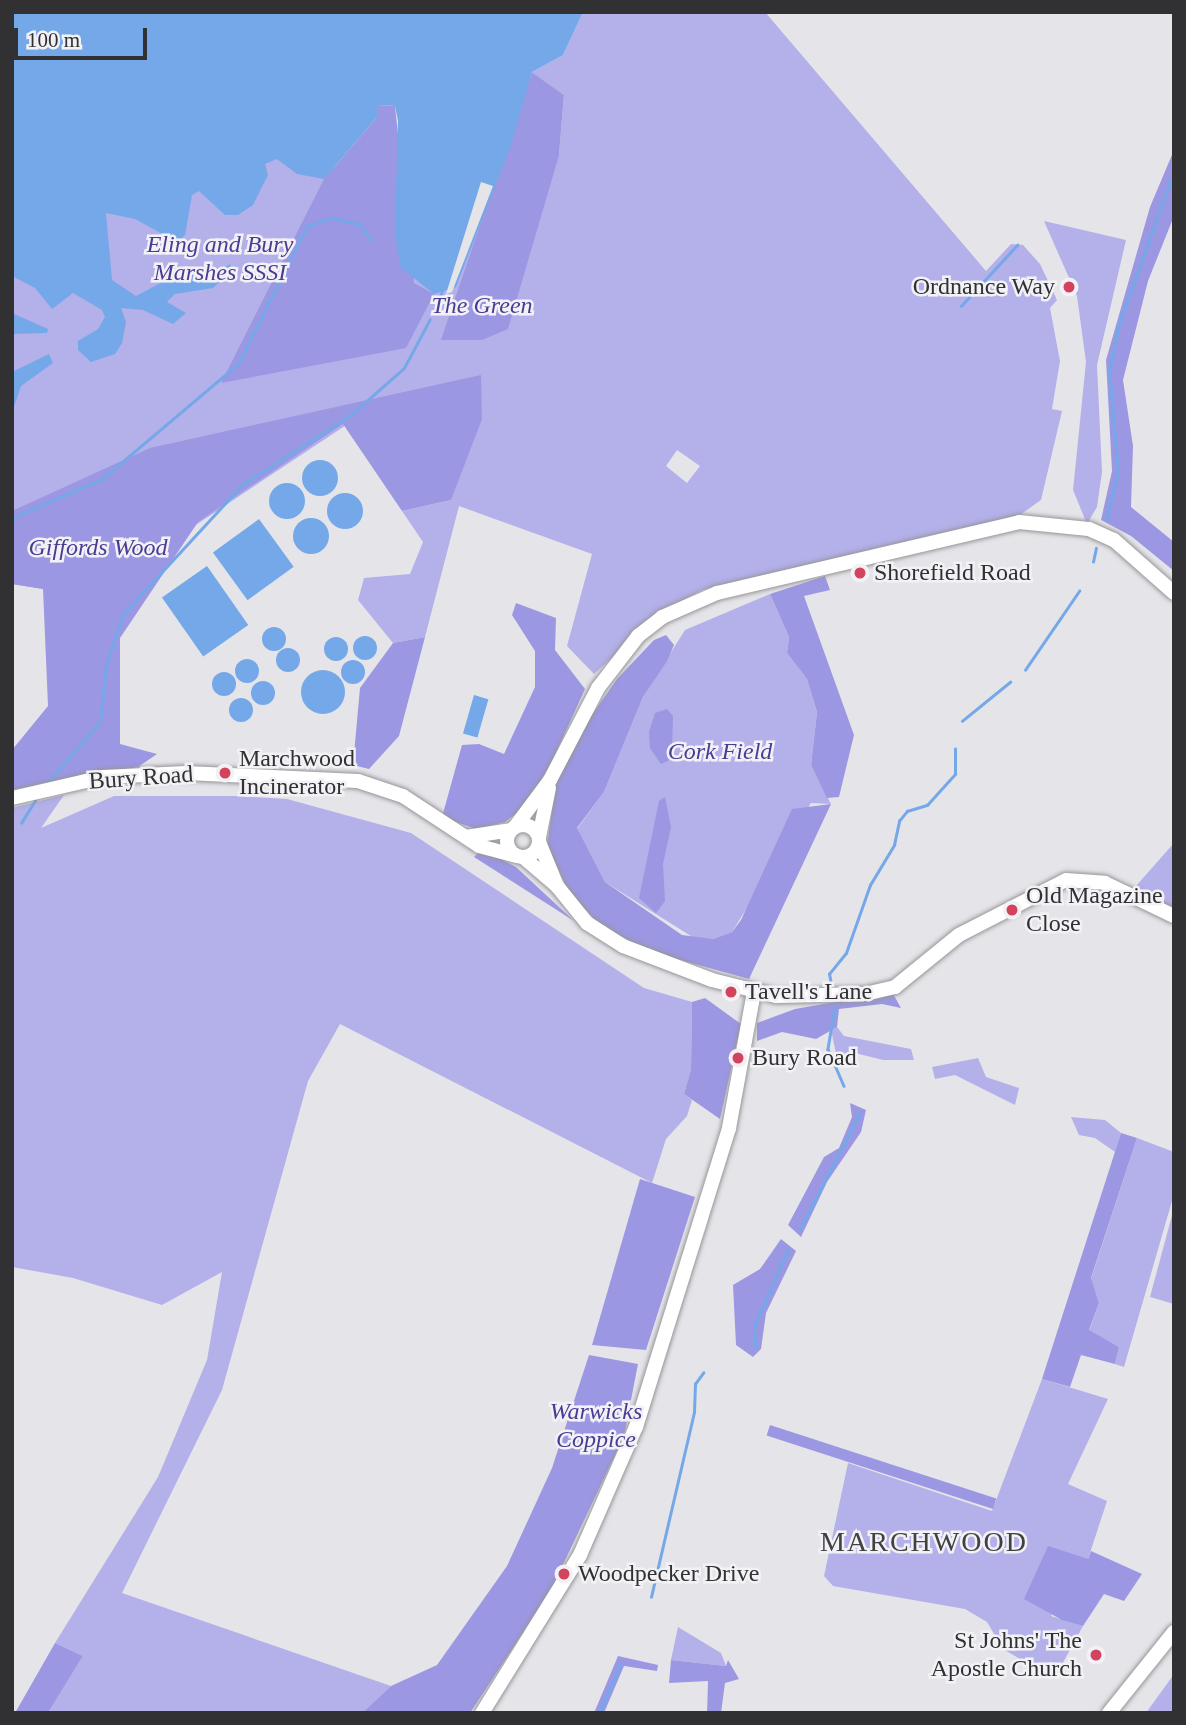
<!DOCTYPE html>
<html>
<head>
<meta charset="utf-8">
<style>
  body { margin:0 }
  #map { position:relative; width:1186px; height:1725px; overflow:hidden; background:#e5e5e9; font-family:Georgia,serif }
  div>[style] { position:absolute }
  .green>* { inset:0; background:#b3b0ea }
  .forest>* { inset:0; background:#9c97e3; transform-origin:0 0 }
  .water>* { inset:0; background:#74a8e8; transform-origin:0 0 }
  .round { border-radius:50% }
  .pier>* { inset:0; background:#e5e5e9 }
  .stream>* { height:2.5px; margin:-1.25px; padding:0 1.25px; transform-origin:1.25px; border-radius:1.25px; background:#74a8e8 }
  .roads { filter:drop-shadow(0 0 2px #96969a) drop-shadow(0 0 2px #96969a) }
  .secondary>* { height:14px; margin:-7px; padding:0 7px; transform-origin:7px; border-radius:7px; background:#fff }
  .secondary>.ring { margin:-7px; padding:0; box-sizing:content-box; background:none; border:14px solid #fff; border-radius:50% }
  .dots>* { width:19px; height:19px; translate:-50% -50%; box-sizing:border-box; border:4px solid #f2f2f6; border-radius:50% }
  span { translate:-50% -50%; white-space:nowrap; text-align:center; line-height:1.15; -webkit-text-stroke:5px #f2f2f6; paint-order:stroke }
  .park-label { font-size:24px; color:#4a3c94; font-style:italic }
  .poi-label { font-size:24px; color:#313133 }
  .right { translate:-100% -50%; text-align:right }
  .left { translate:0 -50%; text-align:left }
  .street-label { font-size:24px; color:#313133 }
  .quarter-label { font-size:28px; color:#414144; letter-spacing:2px }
  .frame { position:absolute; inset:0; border:14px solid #313133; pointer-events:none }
  .scale { position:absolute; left:14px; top:28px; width:133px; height:32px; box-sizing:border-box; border:4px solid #313133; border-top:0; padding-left:9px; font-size:21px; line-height:24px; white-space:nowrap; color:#313133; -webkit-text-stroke:5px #f2f2f6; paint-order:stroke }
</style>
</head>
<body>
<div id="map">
  <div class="green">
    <i style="clip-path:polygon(evenodd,583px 12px,765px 12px,986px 271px,1011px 244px,1023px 245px,1040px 264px,1057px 300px,1050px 308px,1060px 361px,1052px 409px,1062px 411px,1041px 500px,1017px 517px,702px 590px,663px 611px,594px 674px,567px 646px,592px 554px,459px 506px,425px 637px,393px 643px,358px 600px,364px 578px,410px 574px,423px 542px,402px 511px,451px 500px,480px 376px,390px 396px,107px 584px,43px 589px,12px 584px,12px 33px,462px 222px,559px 155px,564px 95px,532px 72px,563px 55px,583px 12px,677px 450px,700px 466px,687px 483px,666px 466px,677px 450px)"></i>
    <i style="clip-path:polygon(1044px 221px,1126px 240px,1097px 365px,1102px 472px,1097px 507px,1087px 524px,1073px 490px,1086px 362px,1077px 296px)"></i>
    <i style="clip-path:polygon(770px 594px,789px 637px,787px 653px,807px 679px,817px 712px,811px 765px,831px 804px,811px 803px,732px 932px,713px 939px,694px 938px,605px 882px,577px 829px,604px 792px,643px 697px,685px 630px)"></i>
    <i style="clip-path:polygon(64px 795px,41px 828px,114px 796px,237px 796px,287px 799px,411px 833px,644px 988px,692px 1002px,691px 1069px,684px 1094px,692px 1100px,687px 1116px,666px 1139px,652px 1183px,340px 1024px,308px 1081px,222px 1390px,122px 1593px,391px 1686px,362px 1713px,48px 1713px,83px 1656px,55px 1643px,158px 1477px,207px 1360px,222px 1272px,162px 1305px,73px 1278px,12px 1267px,12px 808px)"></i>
    <i style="clip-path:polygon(1174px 843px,1174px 912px,1136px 886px)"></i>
    <i style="clip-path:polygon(837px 1027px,844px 1036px,911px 1049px,914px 1060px,883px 1060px,851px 1052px,837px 1058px,831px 1030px)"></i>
    <i style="clip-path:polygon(978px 1058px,986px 1077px,1019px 1088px,1015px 1105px,955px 1075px,935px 1079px,932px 1067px)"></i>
    <i style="clip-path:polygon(1071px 1117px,1105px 1120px,1121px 1133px,1115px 1152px,1095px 1138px,1079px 1135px)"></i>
    <i style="clip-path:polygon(1137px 1138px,1174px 1152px,1174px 1194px,1124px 1367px,1115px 1364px,1119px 1347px,1089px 1331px,1099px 1303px,1091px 1279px)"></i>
    <i style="clip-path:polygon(1174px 1208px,1174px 1304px,1150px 1297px)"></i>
    <i style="clip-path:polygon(1042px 1379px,1108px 1399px,1068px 1484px,1107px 1501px,1088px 1559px,1051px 1616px,1083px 1626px,1054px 1679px,1003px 1649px,987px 1622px,965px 1609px,833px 1586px,824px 1576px,848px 1463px,992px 1511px)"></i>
    <i style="clip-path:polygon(678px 1627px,721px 1653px,726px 1666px,671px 1660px)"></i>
    <i style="clip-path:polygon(1174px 1674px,1174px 1713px,1146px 1713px)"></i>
  </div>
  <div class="forest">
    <i style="clip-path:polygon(532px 72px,564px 95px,559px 155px,508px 329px,482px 340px,441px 340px)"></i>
    <i style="clip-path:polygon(377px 105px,395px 106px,414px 283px,434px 294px,406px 348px,221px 383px,324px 179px,377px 117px)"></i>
    <i style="clip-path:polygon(1174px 150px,1174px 216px,1148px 281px,1123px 380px,1133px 446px,1131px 507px,1174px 542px,1174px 571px,1131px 536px,1101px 520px,1112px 471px,1106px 360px,1150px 207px)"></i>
    <i style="clip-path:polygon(481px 375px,482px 419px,451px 500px,402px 511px,343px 424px,198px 522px,120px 638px,120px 744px,157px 754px,138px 767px,12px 790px,12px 750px,48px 706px,43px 589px,12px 584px,12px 511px,150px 448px)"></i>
    <i style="clip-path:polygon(825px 576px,830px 590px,804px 596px,854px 735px,839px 797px,827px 798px,811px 765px,817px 712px,807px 679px,787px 653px,789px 637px,770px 594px)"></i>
    <i style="clip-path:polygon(516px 603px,556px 618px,555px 650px,585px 689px,548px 770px,522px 809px,505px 822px,476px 829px,442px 817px,462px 745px,479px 744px,504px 754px,535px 687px,535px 651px,512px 615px)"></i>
    <i style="clip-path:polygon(666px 635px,674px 645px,667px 661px,643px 697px,604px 792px,577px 828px,605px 882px,682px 935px,713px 939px,732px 932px,741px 920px,792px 809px,831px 804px,749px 979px,648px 951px,599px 924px,569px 892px,547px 846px,556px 782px,580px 732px,617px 679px,654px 640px)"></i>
    <i style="clip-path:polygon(425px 637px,399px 736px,369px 769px,353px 765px,360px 688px,393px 643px)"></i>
    <i style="clip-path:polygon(667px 709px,673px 716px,672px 748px,668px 761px,661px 764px,650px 748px,649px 732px,655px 713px)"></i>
    <i style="clip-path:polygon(665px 797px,671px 827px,663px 864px,665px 901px,656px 913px,639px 898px,659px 801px)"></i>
    <i style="clip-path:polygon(482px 849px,516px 867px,574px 921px,474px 857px)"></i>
    <i style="clip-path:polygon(892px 992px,901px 1008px,882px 1004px,839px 1009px,837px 1027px,816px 1039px,782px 1032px,757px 1041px,757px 1023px,795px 1009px)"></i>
    <i style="clip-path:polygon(705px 998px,741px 1024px,720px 1119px,684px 1094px,691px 1069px,692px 1002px)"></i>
    <i style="clip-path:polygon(850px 1103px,866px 1110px,861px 1132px,827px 1182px,801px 1237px,788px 1225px,824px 1157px,839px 1148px,852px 1117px)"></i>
    <i style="clip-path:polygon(1121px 1133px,1137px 1138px,1091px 1278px,1099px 1303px,1089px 1330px,1119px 1347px,1115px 1364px,1081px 1355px,1070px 1387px,1042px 1379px)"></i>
    <i style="clip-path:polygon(640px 1179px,695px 1197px,646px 1350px,592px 1345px)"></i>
    <i style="clip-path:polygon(781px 1239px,796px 1251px,766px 1313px,761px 1349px,753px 1357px,736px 1345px,733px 1285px,760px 1269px)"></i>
    <i style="clip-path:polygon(589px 1355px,638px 1364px,624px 1436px,551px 1590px,470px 1713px,362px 1713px,391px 1686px,437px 1665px,507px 1566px,552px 1468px)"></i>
    <i style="left:770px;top:1425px;width:238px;height:11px;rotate:18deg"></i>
    <i style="clip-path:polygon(1048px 1546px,1088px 1559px,1091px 1551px,1142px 1574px,1124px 1601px,1104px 1594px,1083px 1626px,1062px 1620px,1024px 1599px)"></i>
    <i style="clip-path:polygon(55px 1643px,83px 1656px,48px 1713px,15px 1713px)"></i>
    <i style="clip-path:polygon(618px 1656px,658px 1665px,657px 1671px,624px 1666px,604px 1713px,594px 1713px)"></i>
    <i style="clip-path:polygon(671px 1660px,726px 1666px,728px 1660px,739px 1679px,725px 1683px,721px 1713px,707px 1713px,708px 1681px,669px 1683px)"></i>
  </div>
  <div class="water">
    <i style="clip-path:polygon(12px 12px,583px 12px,563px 55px,532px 72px,511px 145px,456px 287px,434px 294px,400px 267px,395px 233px,398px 121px,395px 106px,377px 105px,377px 117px,324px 179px,297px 174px,277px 159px,265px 164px,268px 175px,253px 205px,238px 215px,225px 215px,199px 191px,192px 195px,185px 235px,177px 242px,135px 219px,106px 213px,112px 280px,136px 296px,187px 269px,211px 276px,230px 264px,232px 270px,213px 288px,175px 294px,167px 302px,186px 313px,173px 324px,143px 310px,121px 308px,126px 322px,122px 343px,115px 354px,91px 362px,78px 350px,78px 341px,98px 329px,105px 317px,102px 310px,73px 293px,52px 309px,35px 288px,12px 276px)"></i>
    <i style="clip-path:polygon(12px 313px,48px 329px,47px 333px,12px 334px)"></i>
    <i style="clip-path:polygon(49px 354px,53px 363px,21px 386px,12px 412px,12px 372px)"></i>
    <i class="round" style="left:302px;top:460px;width:36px;height:36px"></i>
    <i class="round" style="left:269px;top:483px;width:36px;height:36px"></i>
    <i class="round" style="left:327px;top:493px;width:36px;height:36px"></i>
    <i class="round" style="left:293px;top:518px;width:36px;height:36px"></i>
    <i style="left:259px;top:519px;width:59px;height:57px;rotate:54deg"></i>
    <i style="left:207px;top:566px;width:72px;height:55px;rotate:55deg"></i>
    <i class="round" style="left:262px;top:627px;width:24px;height:24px"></i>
    <i class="round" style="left:353px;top:636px;width:24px;height:24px"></i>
    <i class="round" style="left:324px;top:637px;width:24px;height:24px"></i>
    <i class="round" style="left:276px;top:648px;width:24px;height:24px"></i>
    <i class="round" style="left:235px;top:659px;width:24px;height:24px"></i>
    <i class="round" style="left:341px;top:660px;width:24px;height:24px"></i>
    <i class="round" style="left:301px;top:670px;width:44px;height:44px"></i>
    <i class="round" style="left:212px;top:672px;width:24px;height:24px"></i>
    <i class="round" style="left:251px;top:681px;width:24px;height:24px"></i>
    <i style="left:474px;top:695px;width:15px;height:40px;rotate:16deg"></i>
    <i class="round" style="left:229px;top:698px;width:24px;height:24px"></i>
  </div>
  <div class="pier">
    <i style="clip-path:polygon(481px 182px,493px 186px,452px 292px,446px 294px)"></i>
  </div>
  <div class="stream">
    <i style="left:961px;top:306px;width:83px;rotate:-47.4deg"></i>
    <i style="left:434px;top:311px;width:22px;rotate:-68deg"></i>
    <i style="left:12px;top:518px;width:98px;rotate:-23.4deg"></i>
    <i style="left:102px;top:479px;width:178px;rotate:-40.2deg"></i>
    <i style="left:238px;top:364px;width:154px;rotate:-63.4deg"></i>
    <i style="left:307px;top:226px;width:25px;rotate:-18deg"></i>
    <i style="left:331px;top:218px;width:30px;rotate:12deg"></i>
    <i style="left:360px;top:224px;width:19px;rotate:55deg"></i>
    <i style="left:1106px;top:519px;width:49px;rotate:-75.7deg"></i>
    <i style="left:1118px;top:472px;width:100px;rotate:-95.1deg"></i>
    <i style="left:1109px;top:372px;width:49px;rotate:-78.2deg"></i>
    <i style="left:1119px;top:324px;width:164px;rotate:-70.3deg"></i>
    <i style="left:1093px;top:562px;width:14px;rotate:-78deg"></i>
    <i style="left:1025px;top:670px;width:96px;rotate:-55.6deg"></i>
    <i style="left:962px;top:721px;width:62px;rotate:-39.1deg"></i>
    <i style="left:48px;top:782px;width:79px;rotate:-49.1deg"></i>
    <i style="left:100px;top:722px;width:57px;rotate:-84deg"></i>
    <i style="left:106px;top:665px;width:54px;rotate:-71.6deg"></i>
    <i style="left:123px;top:614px;width:176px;rotate:-47.3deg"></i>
    <i style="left:242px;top:485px;width:131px;rotate:-32.8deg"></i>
    <i style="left:352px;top:414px;width:69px;rotate:-41.5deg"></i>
    <i style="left:404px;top:368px;width:55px;rotate:-62deg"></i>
    <i style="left:21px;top:823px;width:28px;rotate:-58deg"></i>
    <i style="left:831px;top:984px;width:10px;rotate:-101deg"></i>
    <i style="left:829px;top:974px;width:27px;rotate:-51deg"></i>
    <i style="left:846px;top:953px;width:72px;rotate:-70.6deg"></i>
    <i style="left:870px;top:885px;width:47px;rotate:-59deg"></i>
    <i style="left:894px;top:845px;width:25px;rotate:-78deg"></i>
    <i style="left:899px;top:821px;width:13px;rotate:-51deg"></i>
    <i style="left:907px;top:811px;width:21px;rotate:-17deg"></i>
    <i style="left:927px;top:805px;width:42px;rotate:-47.9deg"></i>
    <i style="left:955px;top:774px;width:25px;rotate:-90deg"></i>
    <i style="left:835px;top:1007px;width:43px;rotate:99.5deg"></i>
    <i style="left:828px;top:1049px;width:40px;rotate:66.6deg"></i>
    <i style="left:800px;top:1229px;width:131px;rotate:-62.7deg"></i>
    <i style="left:755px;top:1348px;width:21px;rotate:-93deg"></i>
    <i style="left:754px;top:1327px;width:85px;rotate:-66.4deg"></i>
    <i style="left:651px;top:1597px;width:190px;rotate:-76.9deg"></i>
    <i style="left:694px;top:1412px;width:28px;rotate:-88deg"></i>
    <i style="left:695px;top:1384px;width:14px;rotate:-54deg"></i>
    <i style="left:599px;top:1713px;width:52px;rotate:-66.4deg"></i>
  </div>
  <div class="roads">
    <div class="secondary">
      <i style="left:12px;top:798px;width:93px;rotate:-13deg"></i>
      <i style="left:103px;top:777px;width:83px;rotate:-2.8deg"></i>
      <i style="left:186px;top:773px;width:172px;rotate:2.7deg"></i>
      <i style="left:358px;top:781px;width:47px;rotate:18.4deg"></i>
      <i style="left:403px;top:796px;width:91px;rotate:33.3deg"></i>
      <i style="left:479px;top:846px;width:39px;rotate:15deg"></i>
      <i class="ring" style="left:507px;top:825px;width:18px;height:18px"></i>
      <i style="left:515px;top:827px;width:59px;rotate:-53.3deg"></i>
      <i style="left:550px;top:780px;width:104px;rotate:-62.4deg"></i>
      <i style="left:598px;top:688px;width:66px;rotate:-52.4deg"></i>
      <i style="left:638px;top:636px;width:31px;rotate:-38deg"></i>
      <i style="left:662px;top:617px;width:60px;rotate:-23.6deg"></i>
      <i style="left:717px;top:593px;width:310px;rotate:-13.2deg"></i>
      <i style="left:1019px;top:522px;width:70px;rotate:5.7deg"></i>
      <i style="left:1089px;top:529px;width:27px;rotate:24deg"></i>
      <i style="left:1114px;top:540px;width:80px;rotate:41.5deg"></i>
      <i style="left:466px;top:837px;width:46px;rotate:-8.8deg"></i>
      <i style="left:539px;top:837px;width:50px;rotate:-78.5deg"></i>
      <i style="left:539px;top:842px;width:48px;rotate:67.8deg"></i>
      <i style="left:523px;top:857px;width:45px;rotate:40.5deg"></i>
      <i style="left:557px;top:886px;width:48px;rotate:51deg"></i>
      <i style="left:587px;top:923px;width:43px;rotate:32.6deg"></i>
      <i style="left:623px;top:946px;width:95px;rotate:20.9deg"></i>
      <i style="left:712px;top:980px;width:66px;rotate:14deg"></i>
      <i style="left:776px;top:996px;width:89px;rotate:-1.3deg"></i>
      <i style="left:865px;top:994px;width:31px;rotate:-13deg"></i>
      <i style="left:895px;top:987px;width:82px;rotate:-39.1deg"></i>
      <i style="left:959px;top:935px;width:120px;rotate:-27.2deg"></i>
      <i style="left:1066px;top:880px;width:39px;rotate:4deg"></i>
      <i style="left:1105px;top:883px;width:76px;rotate:25.6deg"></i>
      <i style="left:482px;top:1713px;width:186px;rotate:-58.2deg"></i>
      <i style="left:580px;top:1555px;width:140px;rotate:-66.4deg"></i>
      <i style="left:636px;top:1427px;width:313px;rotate:-72.7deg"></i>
      <i style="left:729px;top:1128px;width:138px;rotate:-79.6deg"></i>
      <i style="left:1109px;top:1713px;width:104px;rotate:-51.3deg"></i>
    </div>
  </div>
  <div class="dots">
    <i style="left:1069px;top:287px;background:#d3435e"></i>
    <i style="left:860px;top:573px;background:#d3435e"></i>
    <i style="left:225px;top:773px;background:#d3435e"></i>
    <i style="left:1012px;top:910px;background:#d3435e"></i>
    <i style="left:731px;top:992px;background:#d3435e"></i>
    <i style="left:738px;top:1058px;background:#d3435e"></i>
    <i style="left:564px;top:1574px;background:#d3435e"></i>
    <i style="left:1096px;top:1655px;background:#d3435e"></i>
  </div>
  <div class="park-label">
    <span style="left:220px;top:259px">Eling and Bury<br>Marshes SSSI</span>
    <span style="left:482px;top:306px">The Green</span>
    <span style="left:98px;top:548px">Giffords Wood</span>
    <span style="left:720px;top:752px">Cork Field</span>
    <span style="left:596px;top:1426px">Warwicks<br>Coppice</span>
  </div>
  <div class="poi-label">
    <span class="right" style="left:1055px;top:287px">Ordnance Way</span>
    <span class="left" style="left:874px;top:573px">Shorefield Road</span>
    <span class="left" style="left:239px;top:773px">Marchwood<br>Incinerator</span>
    <span class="left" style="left:1026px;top:910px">Old Magazine<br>Close</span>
    <span class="left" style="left:745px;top:992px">Tavell's Lane</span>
    <span class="left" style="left:752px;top:1058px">Bury Road</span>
    <span class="left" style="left:578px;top:1574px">Woodpecker Drive</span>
    <span class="right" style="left:1082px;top:1655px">St Johns' The<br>Apostle Church</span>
  </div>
  <div class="street-label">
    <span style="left:141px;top:778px;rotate:-4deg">Bury Road</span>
  </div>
  <div class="quarter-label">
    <span style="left:924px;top:1542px">MARCHWOOD</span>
  </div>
  <div class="frame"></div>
  <div class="scale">100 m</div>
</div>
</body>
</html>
